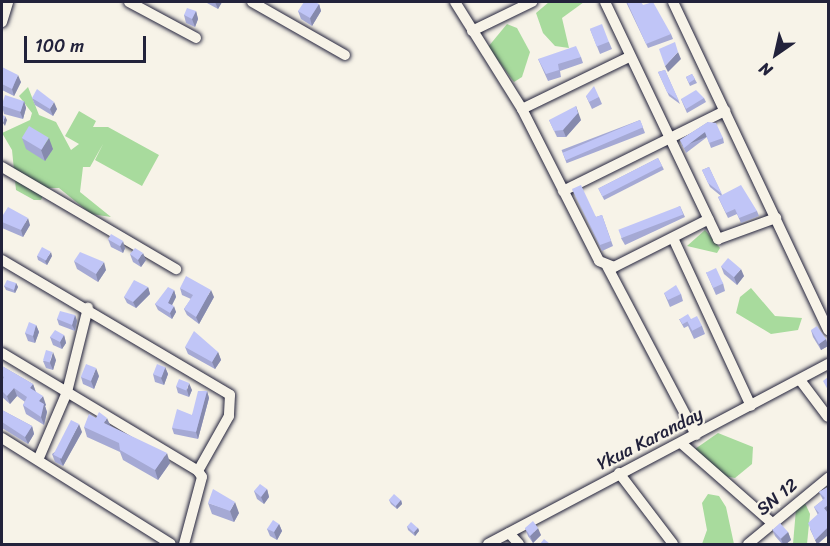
<!DOCTYPE html>
<html>
<head>
<meta charset="utf-8">
<style>
  body { margin:0 }
  #map { position:relative; width:830px; height:546px; overflow:hidden; background:#f7f3e8; font-family:Sriracha,sans-serif }
  div>[style] { position:absolute }
  .green>* { inset:0; background:#a8db9d }
  .roads { filter:drop-shadow(0 0 2px #22223b) drop-shadow(0 0 2px #22223b) }
  .minor>* { height:10px; margin:-5px; padding:0 5px; transform-origin:5px; border-radius:5px; background:#f7f3e8 }
  .wall>* { inset:0; background:#a5a9d4; transform-origin:0 0 }
  .shaded-wall>* { inset:0; background:#868aad; transform-origin:0 0 }
  .building>* { inset:0; background:#c0c5f7; transform-origin:0 0 }
  span { translate:-50% -50%; white-space:nowrap; text-align:center; line-height:1.15; -webkit-text-stroke:4.5px #f7f3e8; paint-order:stroke }
  .street-label { font-size:18px; color:#22223b }
  .frame { position:absolute; inset:0; border:3px solid #22223b; pointer-events:none }
  .north { position:absolute; left:746px; top:24px; width:60px; height:60px; -webkit-text-stroke:4px #f7f3e8; paint-order:stroke; rotate:214deg; font-size:16px; font-weight:700; line-height:24px; text-align:center; color:#22223b }
  .north::after { content:''; display:block; margin:auto; width:21px; height:27px; background:#22223b; clip-path:polygon(50% 0,100% 100%,50% 72%,0 100%) }
  .scale { position:absolute; left:24px; top:36px; width:122px; height:27px; box-sizing:border-box; border:3px solid #22223b; border-top:0; padding-left:8px; font-size:18px; line-height:21px; white-space:nowrap; color:#22223b; -webkit-text-stroke:4px #f7f3e8; paint-order:stroke }
</style>
</head>
<body>
<div id="map">
  <div class="green">
    <i style="clip-path:polygon(549px 2px,584px 2px,562px 18px,569px 48px,555px 46px,543px 33px,536px 13px)"></i>
    <i style="clip-path:polygon(507px 24px,517px 28px,530px 52px,522px 77px,514px 82px,488px 47px)"></i>
    <i style="clip-path:polygon(28px 87px,39px 115px,56px 122px,71px 150px,79px 144px,65px 136px,79px 111px,96px 121px,93px 127px,108px 127px,159px 155px,142px 186px,95px 160px,103px 144px,90px 167px,83px 167px,80px 192px,111px 217px,91px 214px,59px 188px,46px 188px,41px 200px,34px 200px,16px 190px,12px 150px,2px 133px,30px 120px,32px 113px,19px 96px)"></i>
    <i style="clip-path:polygon(705px 230px,720px 248px,717px 253px,687px 246px)"></i>
    <i style="clip-path:polygon(751px 288px,775px 316px,802px 318px,798px 330px,771px 334px,736px 313px,740px 297px)"></i>
    <i style="clip-path:polygon(718px 433px,753px 447px,752px 464px,735px 478px,724px 476px,695px 449px)"></i>
    <i style="clip-path:polygon(708px 494px,719px 496px,726px 507px,734px 544px,702px 544px,707px 530px,702px 503px)"></i>
    <i style="clip-path:polygon(805px 503px,810px 514px,807px 544px,793px 544px,796px 509px)"></i>
  </div>
  <div class="roads">
    <div class="minor">
      <i style="left:129px;top:2px;width:76px;rotate:28.2deg"></i>
      <i style="left:252px;top:2px;width:107px;rotate:29.7deg"></i>
      <i style="left:455px;top:2px;width:126px;rotate:57.9deg"></i>
      <i style="left:522px;top:109px;width:170px;rotate:63.1deg"></i>
      <i style="left:599px;top:261px;width:16px;rotate:22deg"></i>
      <i style="left:614px;top:267px;width:106px;rotate:-26.8deg"></i>
      <i style="left:605px;top:2px;width:263px;rotate:64.5deg"></i>
      <i style="left:718px;top:239px;width:62px;rotate:-19.9deg"></i>
      <i style="left:673px;top:2px;width:363px;rotate:64.7deg"></i>
      <i style="left:2px;top:22px;width:21px;rotate:-73deg"></i>
      <i style="left:472px;top:31px;width:67px;rotate:-25.8deg"></i>
      <i style="left:522px;top:109px;width:119px;rotate:-25.9deg"></i>
      <i style="left:2px;top:167px;width:202px;rotate:30.4deg"></i>
      <i style="left:563px;top:191px;width:181px;rotate:-26.3deg"></i>
      <i style="left:673px;top:238px;width:185px;rotate:65.1deg"></i>
      <i style="left:2px;top:260px;width:265px;rotate:30.6deg"></i>
      <i style="left:230px;top:395px;width:21px;rotate:93deg"></i>
      <i style="left:229px;top:416px;width:63px;rotate:119.4deg"></i>
      <i style="left:607px;top:266px;width:191px;rotate:62.2deg"></i>
      <i style="left:2px;top:353px;width:229px;rotate:31deg"></i>
      <i style="left:198px;top:471px;width:7px;rotate:56deg"></i>
      <i style="left:202px;top:477px;width:69px;rotate:105deg"></i>
      <i style="left:800px;top:380px;width:46px;rotate:52.9deg"></i>
      <i style="left:2px;top:438px;width:199px;rotate:32.1deg"></i>
      <i style="left:681px;top:443px;width:120px;rotate:41.3deg"></i>
      <i style="left:38px;top:460px;width:74px;rotate:-66.9deg"></i>
      <i style="left:67px;top:392px;width:87px;rotate:-76deg"></i>
      <i style="left:619px;top:473px;width:89px;rotate:52.7deg"></i>
      <i style="left:509px;top:533px;width:15px;rotate:48deg"></i>
      <i style="left:488px;top:544px;width:385px;rotate:-27.9deg"></i>
      <i style="left:748px;top:544px;width:104px;rotate:-39.5deg"></i>
    </div>
  </div>
  <div class="wall">
    <i style="clip-path:polygon(626px 2px,643px 5px,671px 34px,673px 39px,648px 48px)"></i>
    <i style="clip-path:polygon(207px 3px,207px 2px,222px 2px,218px 9px)"></i>
    <i style="clip-path:polygon(319px 4px,321px 11px,312px 26px,301px 19px,298px 11px)"></i>
    <i style="clip-path:polygon(196px 11px,198px 19px,195px 27px,186px 23px,184px 15px)"></i>
    <i style="clip-path:polygon(590px 29px,609px 42px,612px 49px,600px 54px)"></i>
    <i style="clip-path:polygon(581px 57px,583px 63px,560px 71px,561px 77px,548px 81px,538px 59px)"></i>
    <i style="clip-path:polygon(2px 67px,21px 82px,14px 96px,2px 90px)"></i>
    <i style="clip-path:polygon(665px 70px,680px 104px,669px 96px,658px 72px)"></i>
    <i style="clip-path:polygon(692px 74px,697px 83px,690px 86px,686px 77px)"></i>
    <i style="clip-path:polygon(586px 96px,599px 97px,602px 104px,592px 109px)"></i>
    <i style="clip-path:polygon(32px 98px,57px 109px,53px 116px,35px 105px)"></i>
    <i style="clip-path:polygon(704px 98px,706px 102px,687px 113px,681px 99px)"></i>
    <i style="clip-path:polygon(24px 101px,26px 108px,23px 119px,4px 114px,2px 106px)"></i>
    <i style="clip-path:polygon(549px 120px,581px 120px,566px 137px,557px 137px)"></i>
    <i style="left:640px;top:120px;width:14px;height:84px;rotate:69deg"></i>
    <i style="clip-path:polygon(708px 122px,723px 138px,724px 143px,711px 148px,707px 137px,686px 153px,680px 140px)"></i>
    <i style="clip-path:polygon(22px 138px,53px 149px,45px 161px,26px 149px)"></i>
    <i style="left:658px;top:158px;width:13px;height:67px;rotate:63deg"></i>
    <i style="clip-path:polygon(709px 167px,722px 195px,757px 211px,759px 216px,741px 223px,737px 214px,728px 218px,718px 197px,721px 196px,710px 187px,702px 170px)"></i>
    <i style="clip-path:polygon(572px 189px,596px 217px,602px 215px,613px 246px,602px 251px)"></i>
    <i style="clip-path:polygon(680px 206px,685px 217px,625px 245px,621px 238px)"></i>
    <i style="clip-path:polygon(2px 215px,30px 225px,23px 237px,2px 228px)"></i>
    <i style="clip-path:polygon(108px 239px,125px 248px,123px 253px,111px 247px)"></i>
    <i style="clip-path:polygon(130px 254px,146px 260px,141px 267px,133px 262px)"></i>
    <i style="clip-path:polygon(37px 256px,52px 256px,47px 265px,38px 260px)"></i>
    <i style="clip-path:polygon(74px 261px,106px 270px,98px 282px,77px 269px)"></i>
    <i style="clip-path:polygon(721px 266px,744px 276px,737px 285px,724px 274px)"></i>
    <i style="clip-path:polygon(706px 272px,723px 283px,725px 291px,716px 295px)"></i>
    <i style="clip-path:polygon(16px 283px,18px 287px,15px 293px,6px 290px,4px 286px)"></i>
    <i style="clip-path:polygon(148px 287px,150px 294px,136px 308px,127px 303px,124px 297px)"></i>
    <i style="clip-path:polygon(180px 288px,214px 297px,199px 324px,187px 315px,184px 309px,191px 299px,182px 295px)"></i>
    <i style="clip-path:polygon(174px 290px,176px 297px,172px 305px,176px 312px,172px 319px,158px 310px,155px 304px)"></i>
    <i style="clip-path:polygon(664px 293px,681px 294px,683px 301px,670px 307px)"></i>
    <i style="clip-path:polygon(75px 315px,77px 321px,75px 331px,59px 325px,57px 319px)"></i>
    <i style="clip-path:polygon(679px 319px,691px 319px,702px 326px,705px 334px,694px 339px,688px 326px,684px 328px)"></i>
    <i style="clip-path:polygon(36px 325px,39px 332px,35px 343px,28px 341px,25px 333px)"></i>
    <i style="clip-path:polygon(811px 330px,826px 339px,828px 346px,821px 350px,813px 337px)"></i>
    <i style="clip-path:polygon(64px 335px,66px 343px,62px 349px,53px 345px,50px 337px)"></i>
    <i style="clip-path:polygon(185px 347px,218px 352px,221px 360px,215px 369px,188px 354px)"></i>
    <i style="clip-path:polygon(56px 360px,53px 370px,46px 368px,43px 361px)"></i>
    <i style="clip-path:polygon(2px 366px,33px 384px,36px 392px,46px 405px,45px 406px,47px 412px,44px 425px,26px 414px,23px 405px,25px 402px,17px 396px,10px 404px,2px 397px)"></i>
    <i style="clip-path:polygon(165px 367px,168px 374px,164px 385px,155px 382px,153px 374px)"></i>
    <i style="clip-path:polygon(99px 376px,94px 389px,83px 384px,81px 377px)"></i>
    <i style="clip-path:polygon(176px 386px,192px 390px,189px 397px,178px 393px)"></i>
    <i style="clip-path:polygon(207px 391px,209px 398px,198px 439px,174px 434px,172px 428px,192px 415px)"></i>
    <i style="clip-path:polygon(2px 410px,32px 426px,34px 434px,28px 444px,2px 428px)"></i>
    <i style="clip-path:polygon(110px 426px,170px 463px,158px 480px,123px 460px,120px 452px,87px 437px,84px 427px)"></i>
    <i style="clip-path:polygon(82px 432px,63px 466px,55px 462px,52px 454px)"></i>
    <i style="clip-path:polygon(828px 487px,828px 535px,818px 544px,817px 544px,810px 529px,818px 515px,814px 507px,823px 500px,819px 492px)"></i>
    <i style="clip-path:polygon(267px 489px,269px 497px,264px 504px,257px 499px,254px 491px)"></i>
    <i style="clip-path:polygon(389px 500px,401px 500px,402px 504px,397px 509px,391px 504px)"></i>
    <i style="clip-path:polygon(208px 503px,239px 513px,234px 522px,212px 514px)"></i>
    <i style="clip-path:polygon(279px 524px,282px 531px,277px 540px,270px 536px,267px 529px)"></i>
    <i style="clip-path:polygon(407px 526px,418px 528px,419px 531px,415px 536px,408px 530px)"></i>
    <i style="clip-path:polygon(525px 528px,541px 535px,533px 543px,528px 536px)"></i>
    <i style="clip-path:polygon(772px 529px,788px 532px,791px 540px,786px 544px,782px 544px,775px 536px)"></i>
  </div>
  <div class="shaded-wall">
    <i style="clip-path:polygon(215px 2px,222px 2px,218px 9px)"></i>
    <i style="clip-path:polygon(319px 4px,321px 11px,312px 26px,310px 18px)"></i>
    <i style="clip-path:polygon(196px 11px,198px 19px,195px 27px,192px 19px)"></i>
    <i style="clip-path:polygon(678px 52px,681px 59px,668px 72px,665px 66px)"></i>
    <i style="clip-path:polygon(18px 75px,21px 82px,14px 96px,12px 89px)"></i>
    <i style="clip-path:polygon(24px 101px,26px 108px,23px 119px,20px 112px)"></i>
    <i style="clip-path:polygon(54px 102px,57px 109px,53px 116px,50px 109px)"></i>
    <i style="clip-path:polygon(576px 106px,581px 120px,566px 137px,563px 130px)"></i>
    <i style="clip-path:polygon(5px 116px,7px 120px,5px 126px,3px 123px)"></i>
    <i style="left:705px;top:132px;width:5px;height:26px;rotate:68deg"></i>
    <i style="clip-path:polygon(49px 138px,53px 149px,45px 161px,41px 150px)"></i>
    <i style="clip-path:polygon(28px 218px,30px 225px,23px 237px,21px 230px)"></i>
    <i style="clip-path:polygon(123px 241px,125px 248px,123px 253px,120px 246px)"></i>
    <i style="clip-path:polygon(51px 252px,52px 256px,47px 265px,45px 261px)"></i>
    <i style="clip-path:polygon(143px 253px,146px 260px,141px 267px,138px 260px)"></i>
    <i style="clip-path:polygon(104px 262px,106px 270px,98px 282px,96px 274px)"></i>
    <i style="clip-path:polygon(741px 269px,744px 276px,737px 285px,734px 277px)"></i>
    <i style="clip-path:polygon(16px 283px,18px 287px,15px 293px,14px 290px)"></i>
    <i style="clip-path:polygon(148px 287px,150px 294px,136px 308px,133px 302px)"></i>
    <i style="clip-path:polygon(174px 290px,176px 297px,170px 309px,168px 303px)"></i>
    <i style="clip-path:polygon(211px 290px,214px 297px,199px 324px,196px 317px)"></i>
    <i style="clip-path:polygon(174px 306px,176px 312px,172px 319px,170px 313px)"></i>
    <i style="clip-path:polygon(75px 315px,77px 321px,75px 331px,72px 325px)"></i>
    <i style="clip-path:polygon(36px 325px,39px 332px,35px 343px,33px 336px)"></i>
    <i style="clip-path:polygon(64px 335px,66px 343px,62px 349px,60px 342px)"></i>
    <i style="clip-path:polygon(826px 339px,828px 346px,821px 350px,819px 344px)"></i>
    <i style="clip-path:polygon(53px 352px,56px 360px,53px 370px,50px 363px)"></i>
    <i style="clip-path:polygon(218px 352px,221px 360px,215px 369px,212px 362px)"></i>
    <i style="clip-path:polygon(165px 367px,168px 374px,164px 385px,161px 378px)"></i>
    <i style="clip-path:polygon(96px 368px,99px 376px,94px 389px,91px 381px)"></i>
    <i style="clip-path:polygon(189px 383px,192px 390px,189px 397px,187px 390px)"></i>
    <i style="clip-path:polygon(33px 384px,36px 393px,30px 388px)"></i>
    <i style="clip-path:polygon(14px 388px,17px 396px,10px 404px,7px 396px)"></i>
    <i style="clip-path:polygon(207px 391px,209px 398px,198px 439px,196px 432px)"></i>
    <i style="clip-path:polygon(43px 396px,46px 405px,45px 406px,47px 412px,44px 425px,41px 417px,39px 401px)"></i>
    <i style="clip-path:polygon(107px 418px,111px 427px,104px 423px)"></i>
    <i style="clip-path:polygon(79px 424px,82px 432px,63px 466px,60px 459px)"></i>
    <i style="clip-path:polygon(32px 426px,34px 434px,28px 444px,25px 437px)"></i>
    <i style="clip-path:polygon(167px 453px,170px 463px,158px 480px,155px 470px)"></i>
    <i style="clip-path:polygon(267px 489px,269px 497px,264px 504px,261px 497px)"></i>
    <i style="clip-path:polygon(401px 500px,402px 504px,397px 509px,396px 506px)"></i>
    <i style="clip-path:polygon(235px 502px,239px 513px,234px 522px,230px 511px)"></i>
    <i style="clip-path:polygon(828px 505px,828px 512px,826px 514px,824px 508px)"></i>
    <i style="clip-path:polygon(279px 524px,282px 531px,277px 540px,274px 532px)"></i>
    <i style="clip-path:polygon(828px 527px,828px 535px,817px 544px,815px 540px)"></i>
    <i style="clip-path:polygon(418px 528px,419px 531px,415px 536px,414px 532px)"></i>
    <i style="clip-path:polygon(538px 528px,541px 535px,533px 543px,530px 536px)"></i>
    <i style="clip-path:polygon(788px 532px,791px 540px,786px 544px,783px 544px,781px 539px)"></i>
  </div>
  <div class="building">
    <i style="clip-path:polygon(304px 2px,315px 2px,319px 4px,310px 18px,298px 11px)"></i>
    <i style="clip-path:polygon(627px 2px,641px 2px,643px 5px,653px 2px,671px 34px,646px 44px)"></i>
    <i style="clip-path:polygon(187px 8px,196px 11px,192px 19px,184px 15px)"></i>
    <i style="left:602px;top:24px;width:19px;height:13px;rotate:69deg"></i>
    <i style="clip-path:polygon(675px 42px,678px 52px,665px 66px,659px 49px)"></i>
    <i style="clip-path:polygon(576px 46px,581px 57px,558px 64px,559px 70px,546px 74px,538px 59px)"></i>
    <i style="clip-path:polygon(2px 67px,18px 75px,12px 89px,2px 84px)"></i>
    <i style="clip-path:polygon(665px 70px,679px 101px,667px 92px,658px 72px)"></i>
    <i style="clip-path:polygon(692px 74px,695px 79px,689px 83px,686px 77px)"></i>
    <i style="clip-path:polygon(594px 86px,599px 97px,589px 102px,586px 96px)"></i>
    <i style="clip-path:polygon(37px 89px,54px 102px,50px 109px,32px 98px)"></i>
    <i style="clip-path:polygon(696px 90px,704px 98px,686px 109px,681px 99px)"></i>
    <i style="left:5px;top:95px;width:20px;height:11px;rotate:18deg"></i>
    <i style="clip-path:polygon(576px 106px,578px 113px,563px 130px,554px 131px,549px 120px)"></i>
    <i style="clip-path:polygon(2px 115px,5px 116px,3px 123px,2px 122px)"></i>
    <i style="left:640px;top:120px;width:8px;height:84px;rotate:67deg"></i>
    <i style="clip-path:polygon(708px 122px,716px 123px,723px 138px,709px 143px,705px 132px,684px 148px,680px 140px)"></i>
    <i style="left:29px;top:126px;width:23px;height:14px;rotate:31deg"></i>
    <i style="left:658px;top:158px;width:9px;height:67px;rotate:63deg"></i>
    <i style="clip-path:polygon(709px 167px,722px 194px,708px 183px,702px 170px)"></i>
    <i style="clip-path:polygon(581px 185px,596px 217px,602px 215px,611px 241px,600px 245px,572px 189px)"></i>
    <i style="clip-path:polygon(741px 185px,757px 211px,739px 218px,735px 209px,726px 213px,718px 197px)"></i>
    <i style="left:680px;top:206px;width:9px;height:66px;rotate:69deg"></i>
    <i style="clip-path:polygon(8px 207px,28px 218px,21px 230px,2px 222px,2px 215px,3px 215px)"></i>
    <i style="left:111px;top:234px;width:14px;height:6px;rotate:30deg"></i>
    <i style="left:42px;top:247px;width:10px;height:10px;rotate:29deg"></i>
    <i style="clip-path:polygon(135px 248px,143px 253px,138px 260px,130px 254px)"></i>
    <i style="clip-path:polygon(80px 252px,104px 262px,96px 274px,74px 261px)"></i>
    <i style="left:728px;top:258px;width:17px;height:11px;rotate:40deg"></i>
    <i style="left:716px;top:268px;width:17px;height:11px;rotate:65deg"></i>
    <i style="clip-path:polygon(186px 276px,211px 290px,196px 317px,184px 309px,193px 295px,180px 288px)"></i>
    <i style="clip-path:polygon(7px 280px,16px 283px,14px 290px,4px 286px)"></i>
    <i style="clip-path:polygon(134px 280px,148px 287px,133px 302px,124px 297px)"></i>
    <i style="clip-path:polygon(676px 285px,681px 294px,668px 300px,664px 293px)"></i>
    <i style="clip-path:polygon(168px 287px,174px 290px,168px 303px,174px 306px,170px 313px,155px 304px)"></i>
    <i style="clip-path:polygon(60px 311px,75px 315px,72px 325px,57px 319px)"></i>
    <i style="left:688px;top:314px;width:6px;height:10px;rotate:59deg"></i>
    <i style="left:697px;top:316px;width:11px;height:11px;rotate:63deg"></i>
    <i style="clip-path:polygon(29px 322px,36px 325px,33px 336px,25px 333px)"></i>
    <i style="clip-path:polygon(817px 326px,826px 339px,819px 344px,811px 330px)"></i>
    <i style="clip-path:polygon(55px 330px,64px 335px,60px 342px,50px 337px)"></i>
    <i style="clip-path:polygon(194px 331px,218px 352px,212px 362px,185px 347px)"></i>
    <i style="left:46px;top:350px;width:7px;height:11px;rotate:16deg"></i>
    <i style="left:86px;top:364px;width:11px;height:14px;rotate:22deg"></i>
    <i style="left:157px;top:364px;width:9px;height:11px;rotate:21deg"></i>
    <i style="clip-path:polygon(2px 366px,33px 384px,30px 388px,43px 396px,39px 401px,44px 404px,41px 417px,23px 405px,27px 397px,14px 388px,7px 396px,2px 391px,2px 381px,4px 377px,2px 376px)"></i>
    <i style="clip-path:polygon(828px 377px,828px 390px,823px 381px)"></i>
    <i style="left:179px;top:379px;width:11px;height:8px;rotate:22deg"></i>
    <i style="clip-path:polygon(198px 391px,207px 391px,196px 432px,172px 428px,177px 409px,192px 415px)"></i>
    <i style="clip-path:polygon(2px 410px,32px 426px,25px 437px,2px 422px)"></i>
    <i style="clip-path:polygon(99px 412px,107px 418px,104px 423px,167px 453px,155px 470px,120px 450px,119px 443px,84px 427px,89px 414px,96px 418px)"></i>
    <i style="left:71px;top:420px;width:9px;height:39px;rotate:27deg"></i>
    <i style="clip-path:polygon(260px 484px,267px 489px,261px 497px,254px 491px)"></i>
    <i style="clip-path:polygon(828px 487px,828px 505px,824px 508px,828px 513px,828px 527px,815px 540px,808px 523px,819px 513px,814px 507px,825px 498px,819px 492px)"></i>
    <i style="clip-path:polygon(213px 489px,235px 502px,230px 511px,208px 503px)"></i>
    <i style="left:394px;top:494px;width:9px;height:8px;rotate:41deg"></i>
    <i style="clip-path:polygon(273px 520px,279px 524px,274px 532px,267px 529px)"></i>
    <i style="clip-path:polygon(533px 521px,538px 528px,530px 536px,525px 528px)"></i>
    <i style="left:411px;top:522px;width:9px;height:6px;rotate:41deg"></i>
    <i style="left:780px;top:523px;width:12px;height:10px;rotate:48deg"></i>
    <i style="clip-path:polygon(544px 539px,550px 544px,540px 544px)"></i>
  </div>
  <div class="street-label">
    <span style="left:650px;top:439px;rotate:-27deg">Ykua Karanday</span>
    <span style="left:777px;top:497px;rotate:-39deg">SN 12</span>
  </div>
  <div class="frame"></div>
  <div class="north">N</div>
  <div class="scale">100 m</div>
</div>
</body>
</html>
